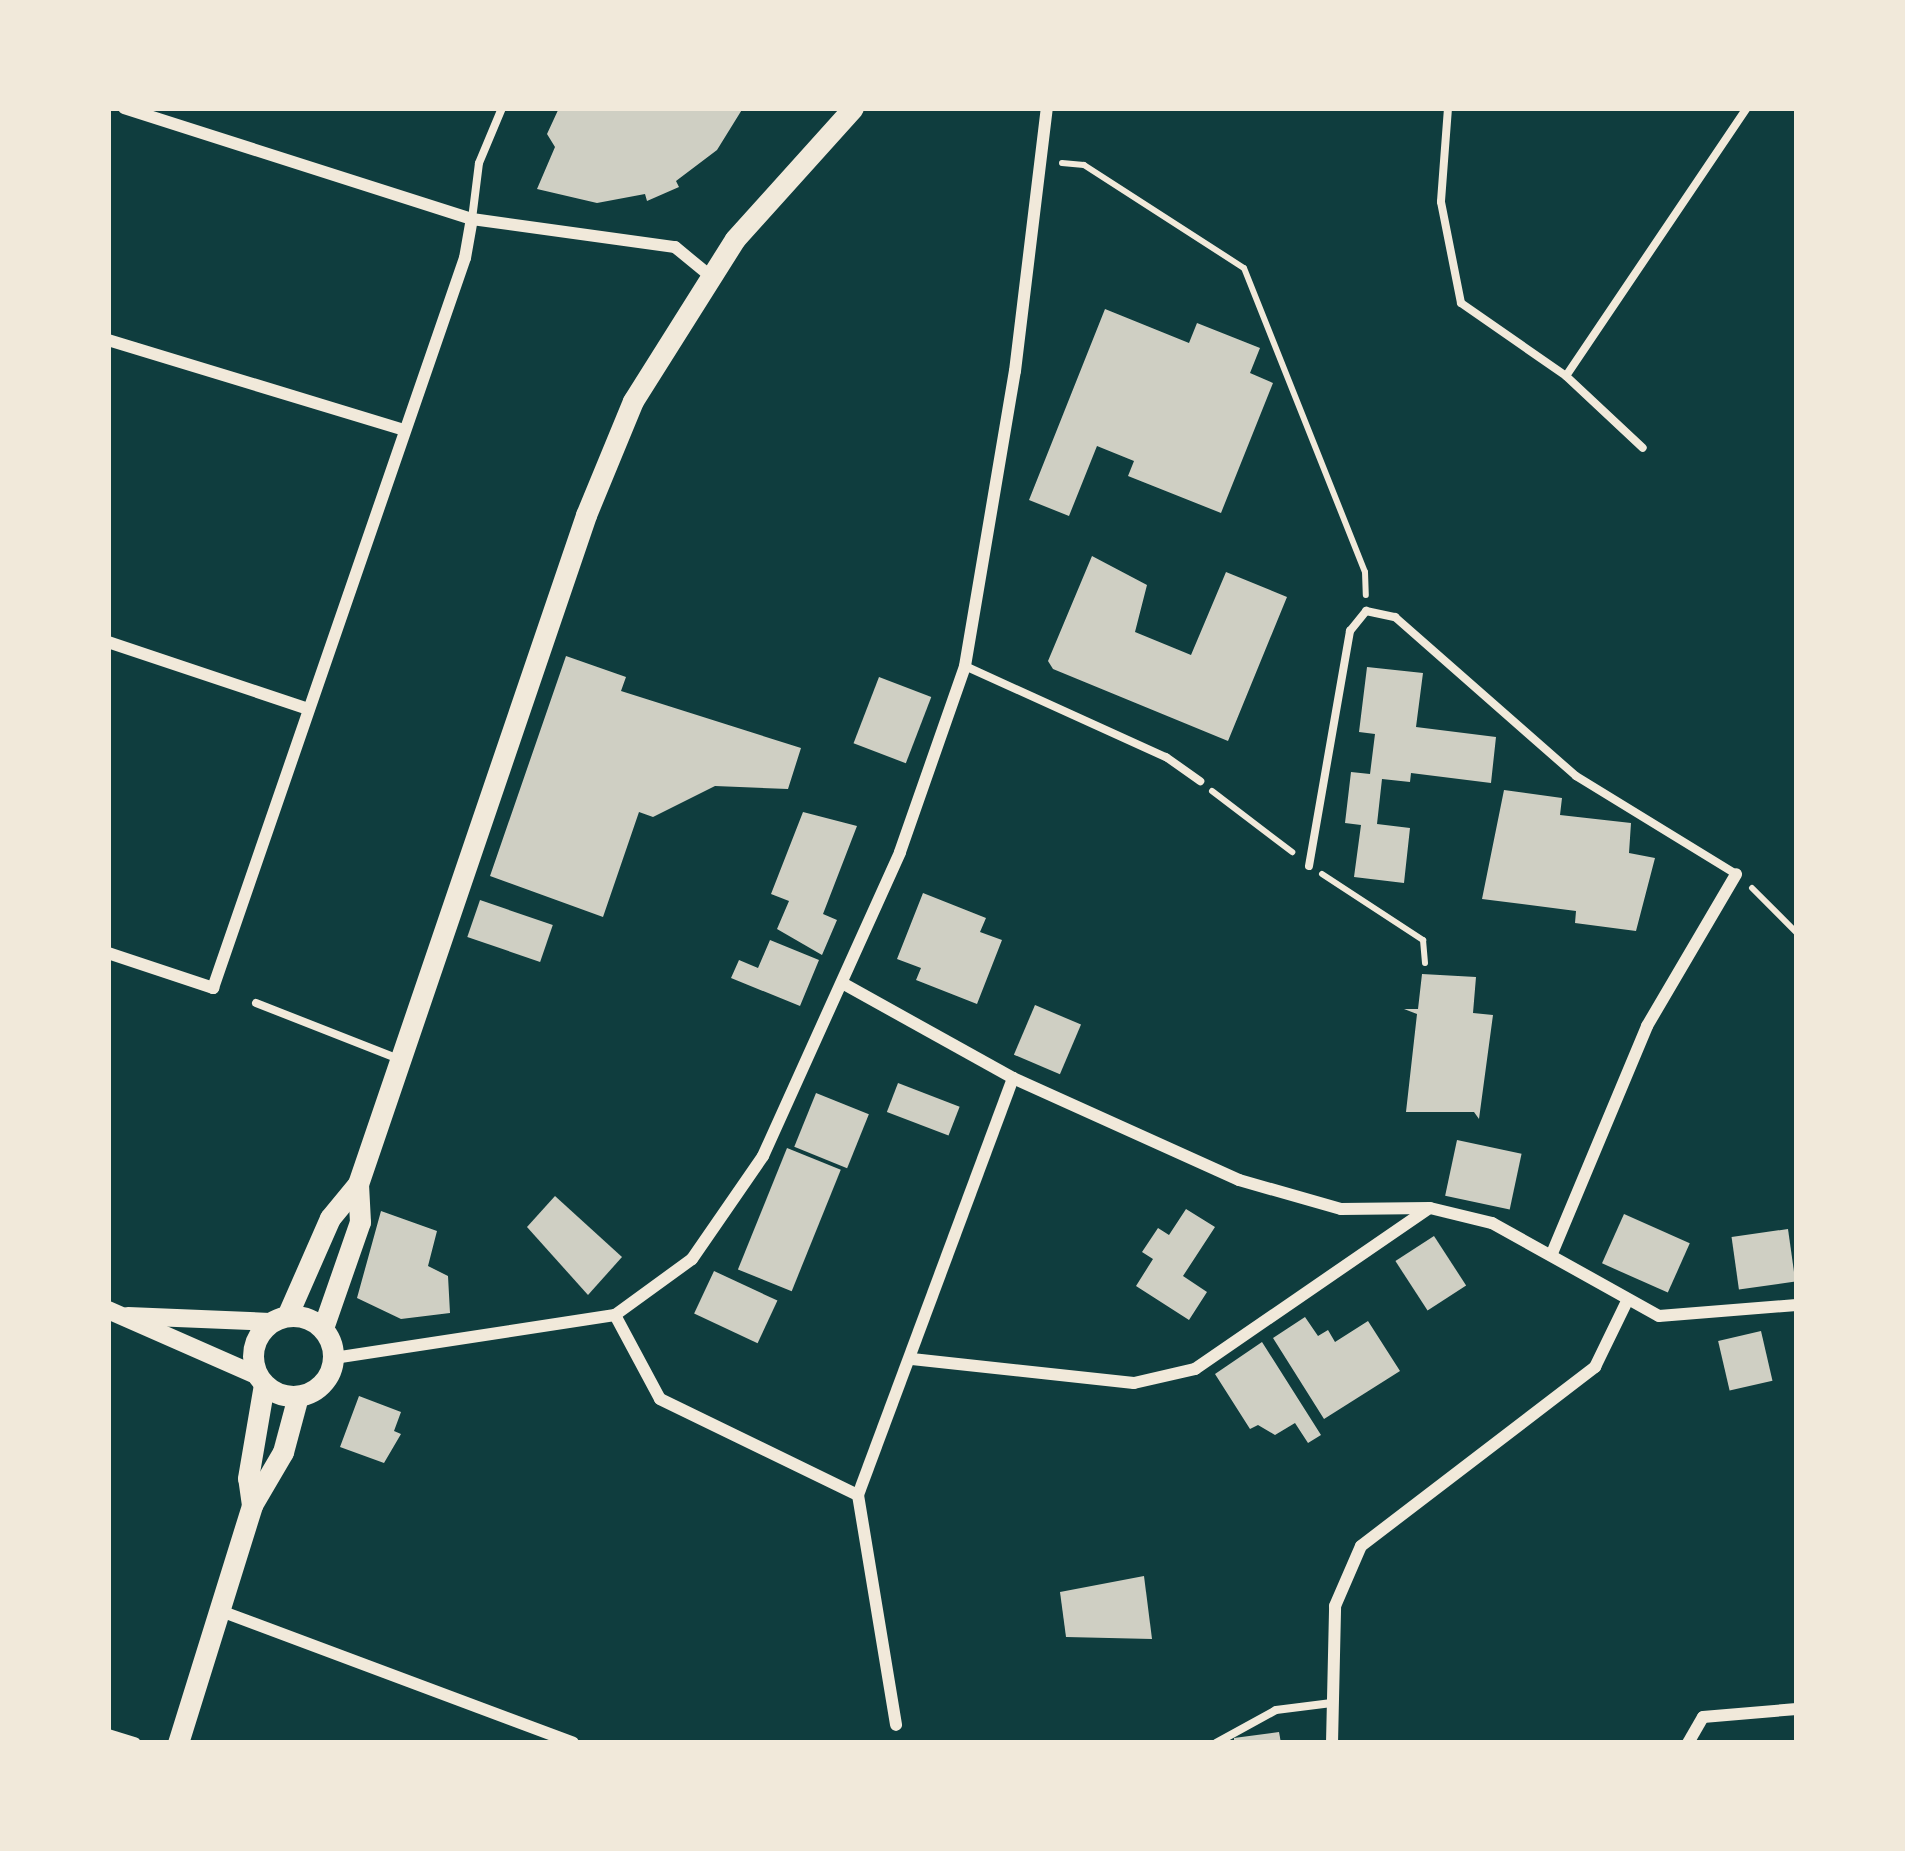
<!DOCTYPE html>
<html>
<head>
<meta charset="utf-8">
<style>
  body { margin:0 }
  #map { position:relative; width:1905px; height:1851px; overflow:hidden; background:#0f3d3e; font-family:"Nunito Sans",sans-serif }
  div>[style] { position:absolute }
  .building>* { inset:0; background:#cfcfc3; transform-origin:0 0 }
  .path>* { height:6px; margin:-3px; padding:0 3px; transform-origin:3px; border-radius:3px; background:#f1e9da }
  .service>* { height:8px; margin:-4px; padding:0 4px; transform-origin:4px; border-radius:4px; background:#f1e9da }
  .minor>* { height:12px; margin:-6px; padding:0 6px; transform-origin:6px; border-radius:6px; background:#f1e9da }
  .tertiary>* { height:18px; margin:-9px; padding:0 9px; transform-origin:9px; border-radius:9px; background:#f1e9da }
  .secondary>* { height:21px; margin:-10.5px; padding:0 10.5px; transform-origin:10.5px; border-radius:10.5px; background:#f1e9da }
  .secondary>.ring { margin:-10.5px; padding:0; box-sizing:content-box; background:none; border:21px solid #f1e9da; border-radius:50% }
  span { translate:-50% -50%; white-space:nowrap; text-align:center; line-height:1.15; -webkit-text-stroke:9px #f1e9da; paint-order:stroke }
  .frame { position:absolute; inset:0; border:111px solid #f1e9da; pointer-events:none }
</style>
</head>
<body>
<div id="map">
  <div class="building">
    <i style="clip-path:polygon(559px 108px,743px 108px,717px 150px,676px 181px,679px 187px,647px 201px,645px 194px,597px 203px,537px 189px,555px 147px,547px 134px)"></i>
    <i style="clip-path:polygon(1105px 309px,1189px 343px,1197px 323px,1260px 348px,1250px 373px,1273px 383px,1221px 513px,1128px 476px,1134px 461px,1097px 446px,1069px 516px,1029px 500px)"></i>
    <i style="clip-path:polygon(1092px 556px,1147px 585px,1135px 632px,1191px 655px,1226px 572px,1287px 597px,1228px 741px,1053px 669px,1048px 661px)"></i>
    <i style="clip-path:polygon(566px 656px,626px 677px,621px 691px,801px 748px,788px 789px,715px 786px,653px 817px,639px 812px,603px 917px,490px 876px)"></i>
    <i style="clip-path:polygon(1367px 667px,1423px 673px,1416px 727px,1496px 737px,1491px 783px,1411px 773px,1410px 782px,1382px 779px,1377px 824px,1410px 828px,1404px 883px,1354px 877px,1361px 825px,1345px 823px,1351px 772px,1370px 774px,1375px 734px,1359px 732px)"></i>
    <i style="left:879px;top:677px;width:56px;height:71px;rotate:21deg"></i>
    <i style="clip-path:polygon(1504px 790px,1562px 798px,1560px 815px,1631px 823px,1629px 853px,1655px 858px,1636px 931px,1575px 923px,1576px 911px,1482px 899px)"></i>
    <i style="clip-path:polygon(803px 812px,857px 826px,823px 914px,837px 920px,822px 955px,777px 929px,789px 901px,771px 894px)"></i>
    <i style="clip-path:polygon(923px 893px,986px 918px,980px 932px,1002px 940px,977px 1004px,916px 980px,921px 968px,897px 959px)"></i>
    <i style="left:480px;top:900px;width:77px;height:39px;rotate:19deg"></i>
    <i style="clip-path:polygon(770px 940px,819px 960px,800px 1006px,731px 978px,739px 960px,758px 968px)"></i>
    <i style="clip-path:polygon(1422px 974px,1476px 977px,1473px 1013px,1493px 1015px,1479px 1119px,1474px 1112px,1406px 1112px,1417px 1014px,1404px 1009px,1418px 1009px)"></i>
    <i style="left:1035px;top:1005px;width:50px;height:54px;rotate:23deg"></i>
    <i style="left:898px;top:1083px;width:66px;height:31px;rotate:21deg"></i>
    <i style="left:816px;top:1093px;width:57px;height:58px;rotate:22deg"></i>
    <i style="left:1457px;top:1140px;width:66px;height:57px;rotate:12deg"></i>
    <i style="left:787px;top:1148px;width:58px;height:131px;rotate:22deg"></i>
    <i style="clip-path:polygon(555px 1196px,622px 1257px,588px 1295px,527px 1227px)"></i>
    <i style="clip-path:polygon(1186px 1209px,1215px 1227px,1183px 1276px,1207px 1292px,1189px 1320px,1136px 1286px,1153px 1259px,1142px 1252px,1158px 1228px,1169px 1235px)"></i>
    <i style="clip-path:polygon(381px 1211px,437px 1231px,428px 1266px,448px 1276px,450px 1313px,401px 1319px,357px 1298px)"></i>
    <i style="left:1624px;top:1214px;width:72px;height:54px;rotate:24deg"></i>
    <i style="left:1788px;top:1229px;width:53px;height:57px;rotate:82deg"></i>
    <i style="left:1434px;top:1236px;width:59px;height:46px;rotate:57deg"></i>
    <i style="left:714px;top:1271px;width:70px;height:47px;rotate:25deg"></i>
    <i style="clip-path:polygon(1305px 1317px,1318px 1336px,1328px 1330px,1335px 1342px,1368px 1321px,1400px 1371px,1324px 1419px,1273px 1338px)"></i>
    <i style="left:1761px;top:1331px;width:51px;height:44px;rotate:77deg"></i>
    <i style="clip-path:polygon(1262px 1342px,1321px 1435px,1308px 1443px,1295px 1423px,1275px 1435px,1258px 1425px,1250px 1429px,1215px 1374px)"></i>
    <i style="clip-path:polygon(359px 1396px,401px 1412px,394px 1431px,401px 1434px,384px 1463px,340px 1447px)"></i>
    <i style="clip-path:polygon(1144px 1576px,1152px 1639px,1066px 1637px,1060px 1592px)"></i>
    <i style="clip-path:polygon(1279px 1732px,1281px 1743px,1234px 1743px,1234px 1738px)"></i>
  </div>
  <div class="path">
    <i style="left:1062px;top:163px;width:22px;rotate:5deg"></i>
    <i style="left:1084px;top:165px;width:190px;rotate:32.8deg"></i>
    <i style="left:1244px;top:268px;width:327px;rotate:68.3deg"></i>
    <i style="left:1365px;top:572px;width:23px;rotate:88deg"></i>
    <i style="left:1212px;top:791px;width:101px;rotate:37.3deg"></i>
    <i style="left:1322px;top:874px;width:121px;rotate:33.2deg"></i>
    <i style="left:1423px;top:940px;width:23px;rotate:85deg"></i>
    <i style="left:1752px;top:888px;width:64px;rotate:45deg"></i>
  </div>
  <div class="service">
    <i style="left:1448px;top:108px;width:94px;rotate:94.3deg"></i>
    <i style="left:1441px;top:202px;width:103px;rotate:78.8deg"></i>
    <i style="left:1461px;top:303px;width:128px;rotate:34.8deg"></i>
    <i style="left:1566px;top:376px;width:105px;rotate:43.1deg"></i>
    <i style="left:472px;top:219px;width:56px;rotate:-82.9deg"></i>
    <i style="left:479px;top:163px;width:60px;rotate:-67.3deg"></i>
    <i style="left:1566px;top:376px;width:323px;rotate:-56deg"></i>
    <i style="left:965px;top:666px;width:221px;rotate:24.4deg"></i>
    <i style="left:1166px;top:757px;width:42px;rotate:35.2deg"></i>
    <i style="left:1309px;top:866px;width:239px;rotate:-80.1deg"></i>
    <i style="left:1350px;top:631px;width:26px;rotate:-51deg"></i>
    <i style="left:1366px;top:611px;width:30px;rotate:12deg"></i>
    <i style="left:1395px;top:617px;width:241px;rotate:41.3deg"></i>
    <i style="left:1576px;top:776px;width:188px;rotate:31.5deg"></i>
    <i style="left:256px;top:1003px;width:154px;rotate:21.4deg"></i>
    <i style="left:1216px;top:1743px;width:68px;rotate:-28.8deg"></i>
    <i style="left:1276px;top:1710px;width:56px;rotate:-7.1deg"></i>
  </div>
  <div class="minor">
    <i style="left:124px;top:108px;width:365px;rotate:17.7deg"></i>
    <i style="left:472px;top:219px;width:205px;rotate:7.9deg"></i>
    <i style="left:675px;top:247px;width:44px;rotate:39.5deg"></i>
    <i style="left:108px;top:340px;width:310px;rotate:16.9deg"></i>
    <i style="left:108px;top:642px;width:208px;rotate:18.5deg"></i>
    <i style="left:108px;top:953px;width:111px;rotate:18.4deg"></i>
    <i style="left:213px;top:988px;width:772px;rotate:-70.96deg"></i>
    <i style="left:465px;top:258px;width:40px;rotate:-80deg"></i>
    <i style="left:844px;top:984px;width:193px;rotate:29.1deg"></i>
    <i style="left:1013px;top:1078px;width:248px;rotate:24.3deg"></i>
    <i style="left:1239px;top:1180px;width:106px;rotate:15.9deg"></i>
    <i style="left:1341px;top:1209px;width:89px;rotate:-0.6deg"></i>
    <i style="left:1430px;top:1208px;width:64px;rotate:13.6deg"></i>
    <i style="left:1492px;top:1223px;width:191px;rotate:29.1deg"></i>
    <i style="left:1659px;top:1316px;width:138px;rotate:-4.6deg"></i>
    <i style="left:1553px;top:1251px;width:244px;rotate:-67.3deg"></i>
    <i style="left:1647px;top:1026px;width:176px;rotate:-59.6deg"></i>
    <i style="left:615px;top:1315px;width:95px;rotate:61.8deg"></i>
    <i style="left:660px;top:1399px;width:220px;rotate:25.9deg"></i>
    <i style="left:858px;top:1495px;width:233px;rotate:80.6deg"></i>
    <i style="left:334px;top:1358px;width:284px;rotate:-8.7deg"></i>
    <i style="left:615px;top:1315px;width:95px;rotate:-36deg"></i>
    <i style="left:692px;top:1259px;width:125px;rotate:-55.4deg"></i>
    <i style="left:763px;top:1156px;width:333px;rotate:-65.7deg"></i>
    <i style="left:900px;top:852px;width:197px;rotate:-70.7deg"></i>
    <i style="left:965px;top:666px;width:299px;rotate:-80.4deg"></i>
    <i style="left:1015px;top:371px;width:265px;rotate:-83.1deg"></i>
    <i style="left:912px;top:1359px;width:223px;rotate:6.2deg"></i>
    <i style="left:1134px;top:1383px;width:63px;rotate:-12.9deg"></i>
    <i style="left:1195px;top:1369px;width:283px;rotate:-34.5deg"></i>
    <i style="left:858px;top:1495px;width:445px;rotate:-69.6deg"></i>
    <i style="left:218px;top:1610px;width:379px;rotate:20.5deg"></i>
    <i style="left:108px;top:1735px;width:28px;rotate:17deg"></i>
    <i style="left:1332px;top:1743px;width:137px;rotate:-88.7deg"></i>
    <i style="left:1335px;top:1606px;width:65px;rotate:-66.6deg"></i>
    <i style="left:1361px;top:1546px;width:295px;rotate:-37.4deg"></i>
    <i style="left:1595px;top:1367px;width:73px;rotate:-64.1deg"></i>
    <i style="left:1688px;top:1743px;width:30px;rotate:-60deg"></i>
    <i style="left:1703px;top:1717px;width:94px;rotate:-4.9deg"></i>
  </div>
  <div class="tertiary">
    <i style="left:108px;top:1310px;width:164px;rotate:23.7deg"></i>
    <i style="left:128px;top:1316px;width:142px;rotate:2.4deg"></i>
  </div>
  <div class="secondary">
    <i class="ring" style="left:253px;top:1316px;width:59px;height:59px"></i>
    <i style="left:287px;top:1316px;width:107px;rotate:-66.3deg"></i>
    <i style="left:330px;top:1218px;width:44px;rotate:-50.5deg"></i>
    <i style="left:358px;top:1184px;width:707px;rotate:-71.18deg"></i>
    <i style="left:586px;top:515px;width:123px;rotate:-67.6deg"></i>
    <i style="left:633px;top:401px;width:191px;rotate:-57.8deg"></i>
    <i style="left:735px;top:239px;width:176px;rotate:-48deg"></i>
    <i style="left:323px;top:1328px;width:112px;rotate:-70.8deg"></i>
    <i style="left:360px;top:1222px;width:38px;rotate:-93deg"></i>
    <i style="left:252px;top:1505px;width:27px;rotate:-98deg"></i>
    <i style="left:248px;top:1478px;width:95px;rotate:-80.3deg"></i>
    <i style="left:178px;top:1743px;width:249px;rotate:-72.7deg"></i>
    <i style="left:252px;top:1505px;width:61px;rotate:-59.7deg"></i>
    <i style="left:283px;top:1452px;width:58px;rotate:-75deg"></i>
  </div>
  <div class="frame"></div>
</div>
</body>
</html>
